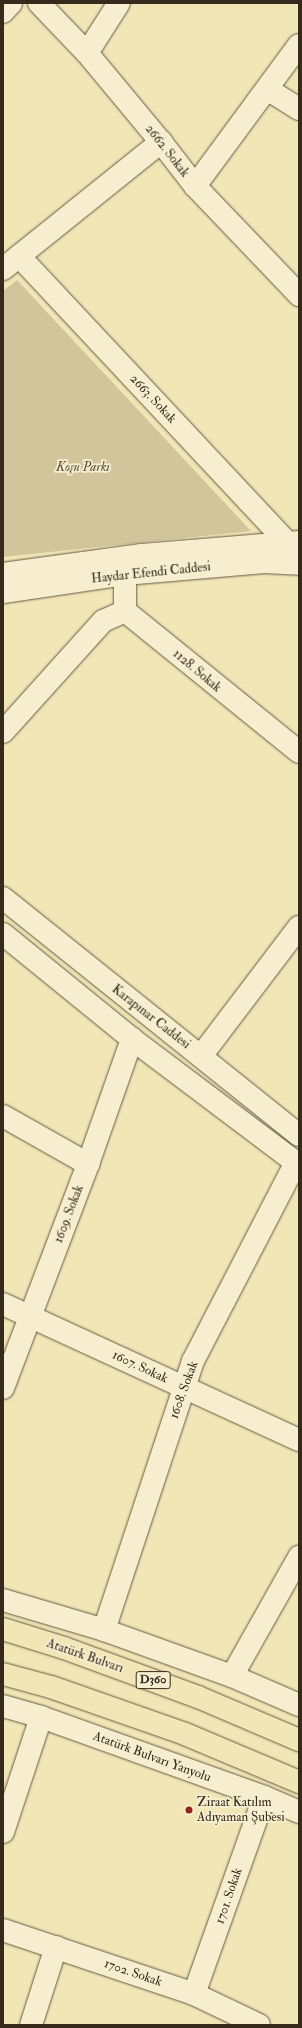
<!DOCTYPE html>
<html>
<head>
<meta charset="utf-8">
<style>
  body { margin:0 }
  #map { position:relative; width:302px; height:2028px; overflow:hidden; background:#f2e5b6; font-family:"IM FELL Double Pica",serif }
  div>[style] { position:absolute }
  .green>* { inset:0; background:#d2c59c }
  .roads { filter:drop-shadow(0 0 1px #655942) drop-shadow(0 0 1px #655942) }
  .minor>* { height:22px; margin:-11px; padding:0 11px; transform-origin:11px; border-radius:11px; background:#f7eed0 }
  .tertiary>* { height:22px; margin:-11px; padding:0 11px; transform-origin:11px; border-radius:11px; background:#f7eed0 }
  .secondary>* { height:22px; margin:-11px; padding:0 11px; transform-origin:11px; border-radius:11px; background:#f7eed0 }
  .trunk>* { height:22px; margin:-11px; padding:0 11px; transform-origin:11px; border-radius:11px; background:#f2e5b6 }
  .dots>* { width:11px; height:11px; translate:-50% -50%; box-sizing:border-box; border:2px solid #f7eed0; border-radius:50% }
  span { translate:-50% -50%; white-space:nowrap; text-align:center; line-height:1.15; -webkit-text-stroke:3.5px #f7eed0; paint-order:stroke }
  .shield-label span { padding:1px 3px; background:#f7eed0; border:1px solid; border-radius:3px; -webkit-text-stroke-width:0 }
  .shield-label { font-size:12px; color:#362a1c; font-weight:700 }
  .street-label { font-size:13px; color:#362a1c }
  .park-label { font-size:13px; color:#5d513c; font-style:italic }
  .poi-label { font-size:13px; color:#362a1c }
  .left { translate:0 -50%; text-align:left }
  .frame { position:absolute; inset:0; border:4px solid #362a1c; pointer-events:none }
</style>
</head>
<body>
<div id="map">
  <div class="green">
    <i style="clip-path:polygon(17px 280px,251px 531px,3px 557px,3px 291px)"></i>
  </div>
  <div class="roads">
    <div class="minor">
      <i style="left:39px;top:3px;width:69px;rotate:46.2deg"></i>
      <i style="left:87px;top:53px;width:116px;rotate:50.3deg"></i>
      <i style="left:161px;top:142px;width:56px;rotate:52.3deg"></i>
      <i style="left:195px;top:186px;width:151px;rotate:46.3deg"></i>
      <i style="left:3px;top:12px;width:12px;rotate:-48deg"></i>
      <i style="left:87px;top:53px;width:59px;rotate:-57.4deg"></i>
      <i style="left:267px;top:89px;width:38px;rotate:32deg"></i>
      <i style="left:195px;top:186px;width:175px;rotate:-53.6deg"></i>
      <i style="left:19px;top:256px;width:392px;rotate:46.9deg"></i>
      <i style="left:3px;top:269px;width:203px;rotate:-38.8deg"></i>
      <i style="left:125px;top:574px;width:37px;rotate:90deg"></i>
      <i style="left:125px;top:611px;width:224px;rotate:39deg"></i>
      <i style="left:3px;top:732px;width:149px;rotate:-48deg"></i>
      <i style="left:103px;top:621px;width:24px;rotate:-24deg"></i>
      <i style="left:201px;top:1056px;width:162px;rotate:-52.8deg"></i>
      <i style="left:3px;top:1116px;width:98px;rotate:29.5deg"></i>
      <i style="left:3px;top:1304px;width:326px;rotate:24.7deg"></i>
      <i style="left:3px;top:1388px;width:240px;rotate:-69.2deg"></i>
      <i style="left:88px;top:1164px;width:133px;rotate:-70.6deg"></i>
      <i style="left:104px;top:1630px;width:283px;rotate:-71.7deg"></i>
      <i style="left:193px;top:1361px;width:224px;rotate:-62.6deg"></i>
      <i style="left:232px;top:1676px;width:137px;rotate:-60.6deg"></i>
      <i style="left:3px;top:1832px;width:121px;rotate:-71.7deg"></i>
      <i style="left:3px;top:1930px;width:201px;rotate:18.5deg"></i>
      <i style="left:194px;top:1994px;width:72px;rotate:25.5deg"></i>
      <i style="left:194px;top:1994px;width:209px;rotate:-70.4deg"></i>
      <i style="left:31px;top:2025px;width:82px;rotate:-72.2deg"></i>
    </div>
    <div class="tertiary">
      <i style="left:3px;top:1600px;width:105px;rotate:16.5deg"></i>
      <i style="left:104px;top:1630px;width:136px;rotate:19.8deg"></i>
      <i style="left:232px;top:1676px;width:73px;rotate:23.4deg"></i>
      <i style="left:3px;top:1706px;width:40px;rotate:16deg"></i>
      <i style="left:41px;top:1717px;width:237px;rotate:19.7deg"></i>
      <i style="left:264px;top:1797px;width:38px;rotate:23deg"></i>
    </div>
    <div class="secondary">
      <i style="left:3px;top:574px;width:140px;rotate:-7.8deg"></i>
      <i style="left:142px;top:555px;width:158px;rotate:-4.7deg"></i>
      <i style="left:3px;top:592px;width:123px;rotate:-8.4deg"></i>
      <i style="left:125px;top:574px;width:140px;rotate:-4.9deg"></i>
      <i style="left:264px;top:562px;width:35px;rotate:3deg"></i>
      <i style="left:3px;top:898px;width:379px;rotate:38.7deg"></i>
      <i style="left:3px;top:934px;width:166px;rotate:39.1deg"></i>
      <i style="left:132px;top:1039px;width:209px;rotate:37deg"></i>
    </div>
    <div class="trunk">
      <i style="left:3px;top:1629px;width:64px;rotate:17.3deg"></i>
      <i style="left:64px;top:1648px;width:143px;rotate:20.1deg"></i>
      <i style="left:198px;top:1697px;width:110px;rotate:23.1deg"></i>
      <i style="left:3px;top:1674px;width:50px;rotate:15.2deg"></i>
      <i style="left:51px;top:1687px;width:142px;rotate:19.3deg"></i>
      <i style="left:185px;top:1734px;width:124px;rotate:22.8deg"></i>
    </div>
  </div>
  <div class="dots">
    <i style="left:189px;top:1810px;background:#8f2418"></i>
  </div>
  <div class="shield-label">
    <span style="left:153px;top:1680px">D360</span>
  </div>
  <div class="street-label">
    <span style="left:167px;top:151px;rotate:52deg">2662. Sokak</span>
    <span style="left:153px;top:399px;rotate:47deg">2663. Sokak</span>
    <span style="left:151px;top:573px;rotate:-6deg">Haydar Efendi Caddesi</span>
    <span style="left:197px;top:671px;rotate:40deg">1128. Sokak</span>
    <span style="left:151px;top:1017px;rotate:38deg">Karapınar Caddesi</span>
    <span style="left:69px;top:1214px;rotate:-69deg">1609. Sokak</span>
    <span style="left:140px;top:1367px;rotate:25deg">1607. Sokak</span>
    <span style="left:184px;top:1390px;rotate:-70deg">1608. Sokak</span>
    <span style="left:85px;top:1656px;rotate:19deg">Atatürk Bulvarı</span>
    <span style="left:152px;top:1757px;rotate:20deg">Atatürk Bulvarı Yanyolu</span>
    <span style="left:229px;top:1896px;rotate:-71deg">1701. Sokak</span>
    <span style="left:133px;top:1973px;rotate:19deg">1702. Sokak</span>
  </div>
  <div class="park-label">
    <span style="left:83px;top:467px">Koşu Parkı</span>
  </div>
  <div class="poi-label">
    <span class="left" style="left:197px;top:1810px">Ziraat Katılım<br>Adıyaman Şubesi</span>
  </div>
  <div class="frame"></div>
</div>
</body>
</html>
